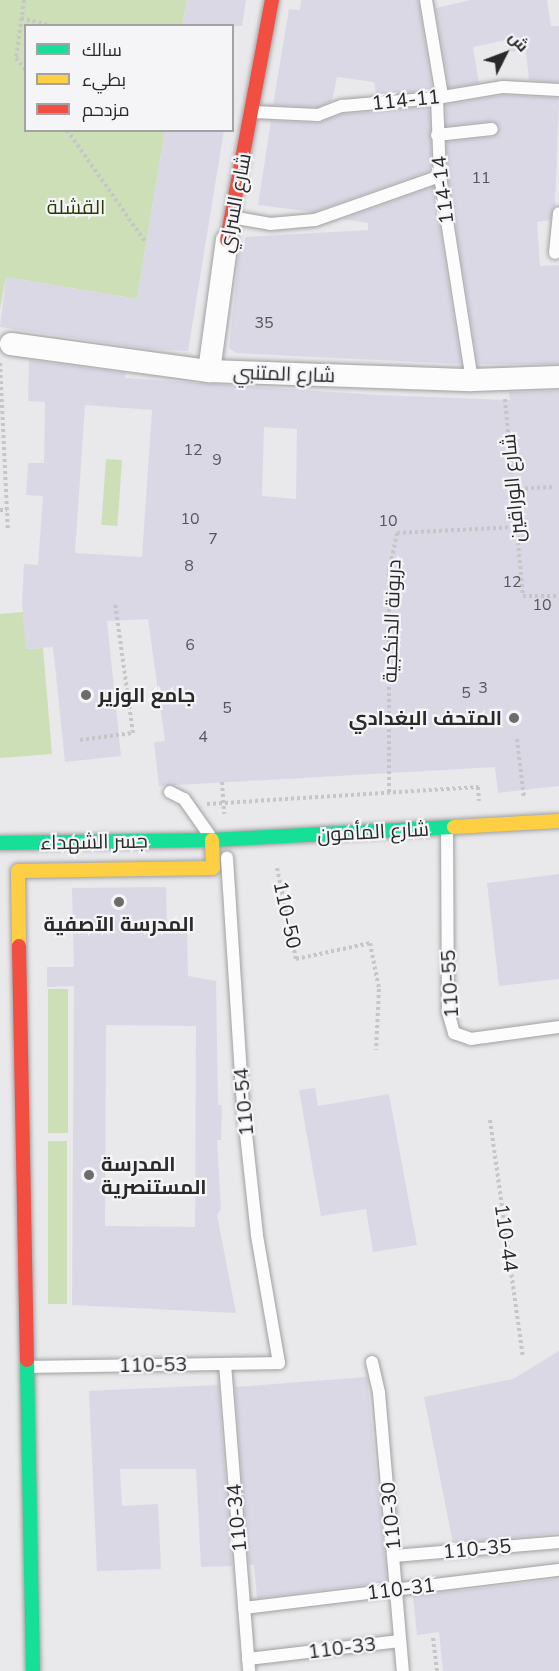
<!DOCTYPE html>
<html>
<head>
<meta charset="utf-8">
<style>
  body { margin:0 }
  #map { position:relative; width:559px; height:1671px; overflow:hidden; background:#e9e8ea; font-family:"Nunito Sans",Cairo,sans-serif }
  div>[style] { position:absolute }
  .green>* { inset:0; background:#ccdfb7; transform-origin:0 0 }
  .building>* { inset:0; background:#dbd8e6 }
  .path>* { height:4px; margin-top:-2px; transform-origin:0; background:repeating-linear-gradient(90deg,#c6c6c7 0 3px,transparent 0 6px) }
  .roads { filter:drop-shadow(0 0 2px #a1a0a2) drop-shadow(0 0 2px #a1a0a2) }
  .lane>* { height:12px; margin:-6px; padding:0 6px; transform-origin:6px; border-radius:6px; background:#fcfcfc }
  .street>* { height:22px; margin:-11px; padding:0 11px; transform-origin:11px; border-radius:11px; background:#fcfcfc }
  .fast>* { height:14px; margin:-7px; padding:0 7px; transform-origin:7px; border-radius:7px; background:#16e098 }
  .slow>* { height:14px; margin:-7px; padding:0 7px; transform-origin:7px; border-radius:7px; background:#ffcf43 }
  .jam>* { height:14px; margin:-7px; padding:0 7px; transform-origin:7px; border-radius:7px; background:#f24e42 }
  .dots>* { width:16px; height:16px; translate:-50% -50%; box-sizing:border-box; border:3px solid #f5f5f8; border-radius:50% }
  span { translate:-50% -50%; white-space:nowrap; text-align:center; line-height:1.15; -webkit-text-stroke:4.5px #f5f5f8; paint-order:stroke }
  .number-label { font-size:16px; color:#56565a }
  .number-label span { -webkit-text-stroke-width:0 }
  .street-label { font-size:20px; color:#29292a }
  .park-label { font-size:20px; color:#273c02 }
  .poi-label { font-size:20px; color:#29292a; font-weight:700 }
  .left { translate:0 -50%; text-align:left }
  .right { translate:-100% -50%; text-align:right }
  .legend { position:absolute; left:24px; top:24px; width:210px; height:108px; box-sizing:border-box; background:#f5f5f8; border:2px solid #a3a3a6; margin:0; padding:8px 10px; list-style:none; font-size:18px; color:#29292a }
  .legend li { display:flex; align-items:center; gap:12px; height:30px }
  .legend b { width:30px; border:2px solid #a3a3a6 }
  .north { position:absolute; left:475px; top:24px; width:60px; height:60px; -webkit-text-stroke:4px #f5f5f8; paint-order:stroke; rotate:48deg; font-size:16px; font-weight:700; line-height:24px; text-align:center; color:#29292a }
  .north::after { content:''; display:block; margin:auto; width:21px; height:27px; background:#29292a; clip-path:polygon(50% 0,100% 100%,50% 72%,0 100%) }
</style>
</head>
<body>
<div id="map">
  <div class="green">
    <i style="clip-path:polygon(0 0,187px 0,182px 25px,26px 26px,26px 130px,165px 131px,137px 299px,6px 277px,0 309px)"></i>
    <i style="left:106px;top:459px;width:16px;height:66px;rotate:4deg"></i>
    <i style="clip-path:polygon(23px 612px,26px 649px,43px 648px,52px 754px,0 758px,0 614px)"></i>
    <i style="left:48px;top:989px;width:20px;height:144px"></i>
    <i style="left:48px;top:1141px;width:19px;height:163px"></i>
  </div>
  <div class="building">
    <i style="clip-path:polygon(187px 0,246px 0,242px 26px,182px 26px)"></i>
    <i style="clip-path:polygon(301px 0,418px 0,432px 90px,376px 95px,374px 82px,337px 77px,332px 101px,317px 107px,273px 105px,289px 9px,300px 10px)"></i>
    <i style="clip-path:polygon(471px 0,547px 0,551px 26px,559px 26px,559px 82px,529px 80px,526px 53px,509px 51px,506px 40px,473px 47px,479px 83px,449px 88px,436px 8px)"></i>
    <i style="clip-path:polygon(503px 95px,559px 98px,555px 206px,550px 220px,537px 222px,540px 266px,559px 265px,559px 364px,478px 364px,448px 175px,447px 142px,493px 137px,500px 128px,492px 121px,446px 126px,446px 105px)"></i>
    <i style="clip-path:polygon(429px 107px,432px 170px,313px 212px,258px 205px,271px 121px,318px 123px,344px 114px)"></i>
    <i style="clip-path:polygon(165px 130px,224px 130px,188px 351px,149px 349px,0 327px,6px 277px,137px 299px)"></i>
    <i style="clip-path:polygon(433px 187px,461px 364px,236px 353px,229px 348px,239px 253px,246px 237px,368px 230px,368px 223px,343px 219px)"></i>
    <i style="clip-path:polygon(evenodd,29px 360px,125px 373px,125px 378px,377px 395px,510px 400px,509px 392px,559px 391px,559px 786px,498px 793px,495px 767px,159px 786px,154px 742px,165px 741px,148px 619px,107px 621px,121px 756px,65px 762px,53px 647px,26px 649px,22px 603px,24px 564px,38px 565px,43px 496px,26px 495px,28px 463px,44px 463px,45px 402px,28px 401px,29px 360px,85px 405px,152px 410px,142px 557px,75px 553px,85px 405px,29px 360px,264px 427px,297px 429px,296px 499px,262px 496px,264px 427px)"></i>
    <i style="clip-path:polygon(559px 874px,559px 979px,499px 986px,487px 883px)"></i>
    <i style="clip-path:polygon(evenodd,166px 887px,167px 927px,187px 927px,188px 976px,216px 981px,218px 1105px,222px 1105px,221px 1140px,217px 1140px,221px 1209px,217px 1215px,236px 1313px,72px 1305px,74px 986px,47px 987px,47px 967px,74px 967px,72px 888px,166px 887px,106px 1025px,196px 1026px,195px 1227px,105px 1226px,106px 1025px)"></i>
    <i style="clip-path:polygon(315px 1088px,318px 1106px,389px 1094px,417px 1245px,373px 1252px,366px 1209px,321px 1216px,299px 1090px)"></i>
    <i style="clip-path:polygon(559px 1351px,559px 1533px,453px 1543px,424px 1397px,513px 1379px)"></i>
    <i style="clip-path:polygon(367px 1377px,387px 1582px,257px 1598px,254px 1565px,249px 1565px,235px 1387px)"></i>
    <i style="clip-path:polygon(218px 1385px,232px 1566px,201px 1567px,196px 1469px,120px 1469px,122px 1506px,158px 1504px,161px 1569px,97px 1571px,89px 1391px)"></i>
    <i style="clip-path:polygon(559px 1579px,559px 1671px,443px 1671px,439px 1632px,417px 1635px,413px 1596px)"></i>
  </div>
  <div class="path">
    <i style="left:24px;top:0;width:59px;rotate:97.9deg"></i>
    <i style="left:16px;top:58px;width:16px;rotate:52deg"></i>
    <i style="left:21px;top:18px;width:34px;rotate:14deg"></i>
    <i style="left:67px;top:130px;width:138px;rotate:55deg"></i>
    <i style="left:0;top:363px;width:167px;rotate:87.3deg"></i>
    <i style="left:505px;top:399px;width:198px;rotate:84.8deg"></i>
    <i style="left:523px;top:596px;width:36px"></i>
    <i style="left:513px;top:489px;width:41px;rotate:-2.8deg"></i>
    <i style="left:0;top:510px;width:7px"></i>
    <i style="left:517px;top:739px;width:60px;rotate:83.3deg"></i>
    <i style="left:80px;top:740px;width:53px;rotate:-7.5deg"></i>
    <i style="left:133px;top:733px;width:130px;rotate:-97.9deg"></i>
    <i style="left:222px;top:782px;width:32px;rotate:86deg"></i>
    <i style="left:389px;top:792px;width:221px;rotate:-90deg"></i>
    <i style="left:389px;top:571px;width:39px;rotate:-78deg"></i>
    <i style="left:397px;top:533px;width:119px;rotate:-2.9deg"></i>
    <i style="left:207px;top:804px;width:272px;rotate:-3.6deg"></i>
    <i style="left:478px;top:787px;width:14px;rotate:86deg"></i>
    <i style="left:277px;top:868px;width:93px;rotate:78.2deg"></i>
    <i style="left:296px;top:959px;width:76px;rotate:-12.2deg"></i>
    <i style="left:370px;top:943px;width:47px;rotate:78.9deg"></i>
    <i style="left:379px;top:989px;width:61px;rotate:92.8deg"></i>
    <i style="left:490px;top:1120px;width:239px;rotate:82.1deg"></i>
    <i style="left:433px;top:1638px;width:33px;rotate:83deg"></i>
  </div>
  <div class="roads">
    <div class="lane">
      <i style="left:426px;top:0;width:91px;rotate:80.5deg"></i>
      <i style="left:441px;top:90px;width:9px;rotate:117deg"></i>
      <i style="left:437px;top:98px;width:78px;rotate:87.8deg"></i>
      <i style="left:440px;top:176px;width:206px;rotate:81.1deg"></i>
      <i style="left:253px;top:112px;width:65px;rotate:2.6deg"></i>
      <i style="left:318px;top:115px;width:26px;rotate:-21deg"></i>
      <i style="left:342px;top:106px;width:95px;rotate:-4.8deg"></i>
      <i style="left:437px;top:98px;width:67px;rotate:-9.5deg"></i>
      <i style="left:503px;top:87px;width:56px;rotate:3.1deg"></i>
      <i style="left:437px;top:135px;width:55px;rotate:-6.2deg"></i>
      <i style="left:231px;top:217px;width:40px;rotate:10deg"></i>
      <i style="left:270px;top:224px;width:45px;rotate:-5.1deg"></i>
      <i style="left:315px;top:220px;width:133px;rotate:-19.4deg"></i>
      <i style="left:555px;top:253px;width:40px;rotate:-84.3deg"></i>
      <i style="left:170px;top:792px;width:16px;rotate:27deg"></i>
      <i style="left:184px;top:799px;width:45px;rotate:54.9deg"></i>
      <i style="left:447px;top:830px;width:182px;rotate:89.7deg"></i>
      <i style="left:448px;top:1012px;width:22px;rotate:74deg"></i>
      <i style="left:454px;top:1033px;width:18px;rotate:19deg"></i>
      <i style="left:471px;top:1039px;width:89px;rotate:-7.8deg"></i>
      <i style="left:372px;top:1362px;width:32px;rotate:77deg"></i>
      <i style="left:379px;top:1393px;width:279px;rotate:85.1deg"></i>
      <i style="left:225px;top:1364px;width:308px;rotate:85.5deg"></i>
      <i style="left:29px;top:1367px;width:250px;rotate:-0.9deg"></i>
      <i style="left:279px;top:1363px;width:130px;rotate:-99.8deg"></i>
      <i style="left:257px;top:1235px;width:130px;rotate:-96.2deg"></i>
      <i style="left:243px;top:1106px;width:249px;rotate:-93.7deg"></i>
      <i style="left:394px;top:1556px;width:166px;rotate:-4.8deg"></i>
      <i style="left:244px;top:1608px;width:317px;rotate:-6.9deg"></i>
      <i style="left:248px;top:1659px;width:153px;rotate:-6.8deg"></i>
    </div>
    <div class="street">
      <i style="left:11px;top:344px;width:200px;rotate:7.8deg"></i>
      <i style="left:209px;top:371px;width:263px;rotate:2deg"></i>
      <i style="left:472px;top:380px;width:87px;rotate:-2deg"></i>
      <i style="left:209px;top:371px;width:132px;rotate:-82.2deg"></i>
    </div>
    <div class="fast">
      <i style="left:0;top:843px;width:212px;rotate:-0.8deg"></i>
      <i style="left:212px;top:840px;width:242px;rotate:-3.1deg"></i>
      <i style="left:27px;top:1360px;width:311px;rotate:88.9deg"></i>
    </div>
    <div class="slow">
      <i style="left:454px;top:827px;width:105px;rotate:-3.3deg"></i>
      <i style="left:19px;top:946px;width:75px;rotate:-90.8deg"></i>
      <i style="left:18px;top:871px;width:195px;rotate:-0.9deg"></i>
      <i style="left:213px;top:868px;width:28px;rotate:-92deg"></i>
    </div>
    <div class="jam">
      <i style="left:227px;top:240px;width:244px;rotate:-79.4deg"></i>
      <i style="left:19px;top:946px;width:414px;rotate:88.9deg"></i>
    </div>
  </div>
  <div class="dots">
    <i style="left:86px;top:695px;background:#6c6c6d"></i>
    <i style="left:514px;top:718px;background:#6c6c6d"></i>
    <i style="left:119px;top:902px;background:#6c6c6d"></i>
    <i style="left:89px;top:1175px;background:#6c6c6d"></i>
  </div>
  <div class="number-label">
    <span style="left:481px;top:178px">11</span>
    <span style="left:264px;top:323px">35</span>
    <span style="left:193px;top:450px">12</span>
    <span style="left:217px;top:460px">9</span>
    <span style="left:190px;top:519px">10</span>
    <span style="left:388px;top:521px">10</span>
    <span style="left:213px;top:539px">7</span>
    <span style="left:189px;top:566px">8</span>
    <span style="left:512px;top:582px">12</span>
    <span style="left:542px;top:605px">10</span>
    <span style="left:190px;top:645px">6</span>
    <span style="left:483px;top:688px">3</span>
    <span style="left:466px;top:693px">5</span>
    <span style="left:227px;top:708px">5</span>
    <span style="left:203px;top:737px">4</span>
  </div>
  <div class="street-label">
    <span style="left:406px;top:100px;rotate:-6deg">114-11</span>
    <span style="left:443px;top:190px;rotate:-97deg">114-14</span>
    <span style="left:235px;top:203px;rotate:-79deg">شارع السراي</span>
    <span style="left:284px;top:374px;rotate:2deg">شارع المتنبي</span>
    <span style="left:513px;top:488px;rotate:-95deg">شارع الوراقين</span>
    <span style="left:392px;top:621px;rotate:-88deg">دربونة الدنكجية</span>
    <span style="left:373px;top:832px;rotate:-3deg">شارع المأمون</span>
    <span style="left:94px;top:842px;rotate:-1deg">جسر الشهداء</span>
    <span style="left:287px;top:915px;rotate:78deg">110-50</span>
    <span style="left:450px;top:984px;rotate:-93deg">110-55</span>
    <span style="left:244px;top:1102px;rotate:-95deg">110-54</span>
    <span style="left:506px;top:1238px;rotate:82deg">110-44</span>
    <span style="left:153px;top:1365px;rotate:-1deg">110-53</span>
    <span style="left:391px;top:1516px;rotate:-95deg">110-30</span>
    <span style="left:237px;top:1518px;rotate:-95deg">110-34</span>
    <span style="left:477px;top:1549px;rotate:-5deg">110-35</span>
    <span style="left:401px;top:1589px;rotate:-7deg">110-31</span>
    <span style="left:342px;top:1648px;rotate:-7deg">110-33</span>
  </div>
  <div class="park-label">
    <span style="left:76px;top:207px">القشلة</span>
  </div>
  <div class="poi-label">
    <span class="left" style="left:98px;top:695px">جامع الوزير</span>
    <span class="right" style="left:502px;top:718px">المتحف البغدادي</span>
    <span style="left:119px;top:924px">المدرسة الآصفية</span>
    <span class="left" style="left:101px;top:1176px">المدرسة<br>المستنصرية</span>
  </div>
  <ul class="legend">
  <li><b style="height:8px;background:#16e098"></b>سالك</li>
  <li><b style="height:8px;background:#ffcf43"></b>بطيء</li>
  <li><b style="height:8px;background:#f24e42"></b>مزدحم</li>
  </ul>
  <div class="north">ش</div>
</div>
</body>
</html>
